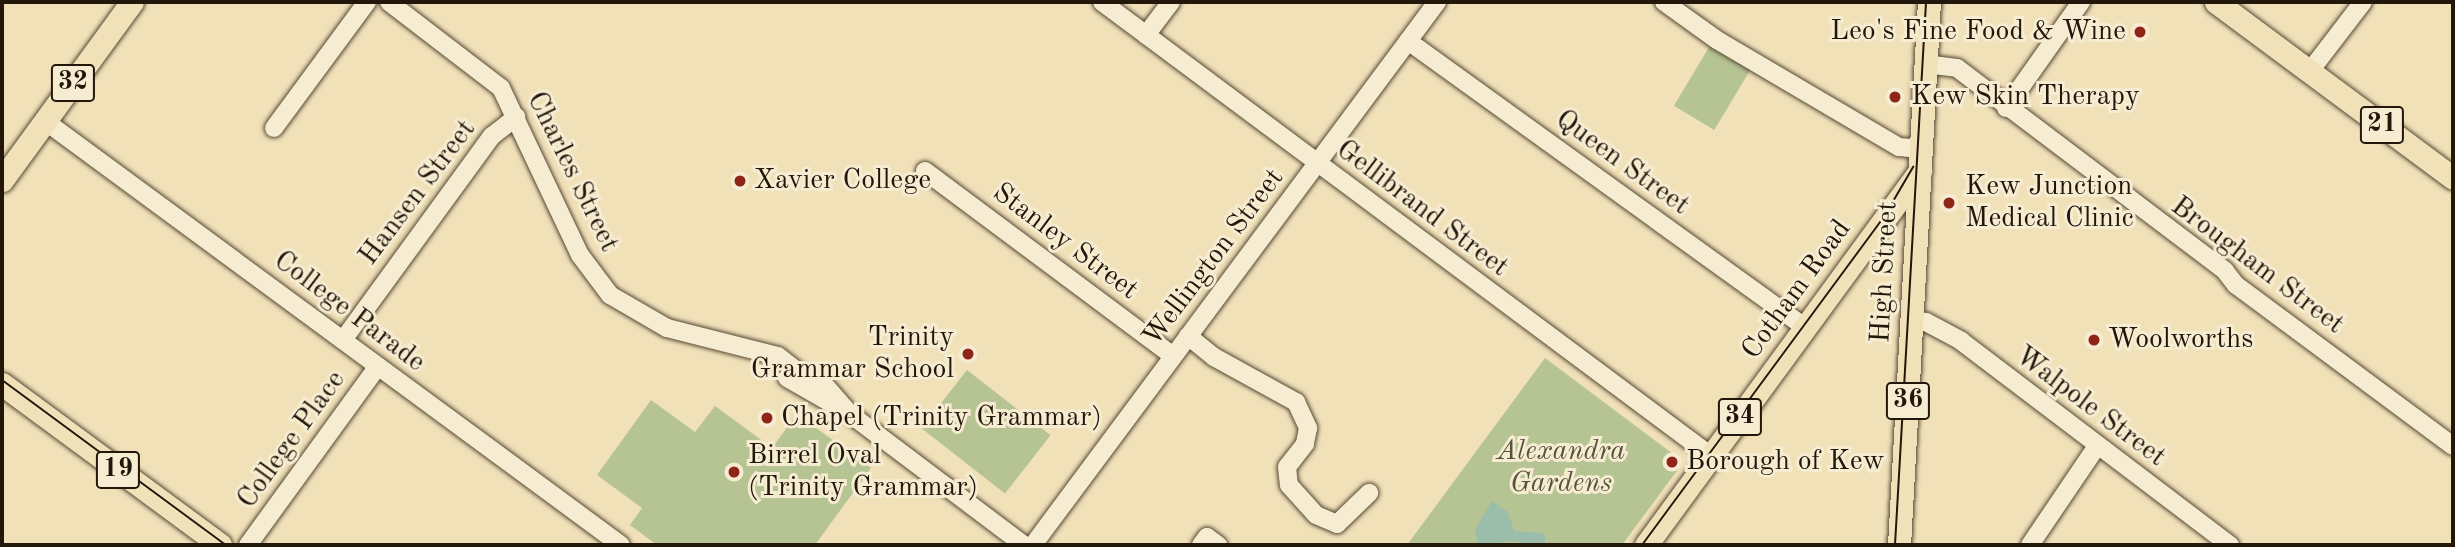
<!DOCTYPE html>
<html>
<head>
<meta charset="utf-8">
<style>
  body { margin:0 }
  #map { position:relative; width:2455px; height:547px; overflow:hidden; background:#f1e1b9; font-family:"Old Standard TT",serif }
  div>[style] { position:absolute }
  .green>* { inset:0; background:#b6c392; transform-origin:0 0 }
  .water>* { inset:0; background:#9bbeab }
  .roads { filter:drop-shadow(0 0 2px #564936) drop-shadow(0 0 2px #564936) }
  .minor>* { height:18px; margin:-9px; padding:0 9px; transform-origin:9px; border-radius:9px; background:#f6ecd2 }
  .major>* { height:23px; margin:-11.5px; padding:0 11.5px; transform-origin:11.5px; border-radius:11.5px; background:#f1e1b9 }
  .tram>* { height:2px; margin:-1px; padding:0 1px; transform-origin:1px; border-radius:1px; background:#23160a }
  .dots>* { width:19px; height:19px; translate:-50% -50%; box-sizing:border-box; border:4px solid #f6ecd2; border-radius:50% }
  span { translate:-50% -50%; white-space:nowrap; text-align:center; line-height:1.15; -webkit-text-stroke:6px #f6ecd2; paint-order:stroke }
  .shield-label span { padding:2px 5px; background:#f6ecd2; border:2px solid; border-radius:5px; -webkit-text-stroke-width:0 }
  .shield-label { font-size:26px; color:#23160a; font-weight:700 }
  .poi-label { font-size:28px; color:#23160a }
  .right { translate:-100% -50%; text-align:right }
  .left { translate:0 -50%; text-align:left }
  .street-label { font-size:28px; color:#23160a }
  .park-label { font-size:28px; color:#56533a; font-style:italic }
  .frame { position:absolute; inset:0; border:4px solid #23160a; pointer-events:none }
</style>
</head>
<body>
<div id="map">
  <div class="green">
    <i style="left:1711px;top:44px;width:47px;height:72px;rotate:31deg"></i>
    <i style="clip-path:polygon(1545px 358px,1677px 457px,1679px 468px,1622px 545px,1407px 545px)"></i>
    <i style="left:967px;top:370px;width:106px;height:74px;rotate:38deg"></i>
    <i style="clip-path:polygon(651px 400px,695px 432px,715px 406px,772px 448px,797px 414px,871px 468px,815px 545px,657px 545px,630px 525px,642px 508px,597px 475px)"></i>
  </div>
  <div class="water">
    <i style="clip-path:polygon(1492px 501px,1508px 512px,1514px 531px,1542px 533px,1546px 536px,1544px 545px,1510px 541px,1478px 545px,1475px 529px)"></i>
  </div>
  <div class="roads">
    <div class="minor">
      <i style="left:389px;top:2px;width:141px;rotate:37.5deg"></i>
      <i style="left:501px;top:88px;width:185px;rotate:64.7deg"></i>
      <i style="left:580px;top:255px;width:50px;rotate:53.1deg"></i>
      <i style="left:610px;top:295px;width:66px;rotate:30.1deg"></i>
      <i style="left:667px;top:328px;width:114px;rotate:14.2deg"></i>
      <i style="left:778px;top:356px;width:28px;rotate:38deg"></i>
      <i style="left:800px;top:373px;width:24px;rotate:22deg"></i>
      <i style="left:822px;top:382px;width:43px;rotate:48.8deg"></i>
      <i style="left:1102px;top:2px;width:760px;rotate:36.7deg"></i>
      <i style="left:1664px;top:2px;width:65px;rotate:35.6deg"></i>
      <i style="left:1717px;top:40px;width:211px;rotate:30.5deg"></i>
      <i style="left:1899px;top:147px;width:22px;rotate:5deg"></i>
      <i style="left:1146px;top:35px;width:41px;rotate:-52.9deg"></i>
      <i style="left:1408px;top:41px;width:491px;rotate:35.8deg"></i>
      <i style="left:1925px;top:64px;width:32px;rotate:7deg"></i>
      <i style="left:1957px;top:68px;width:336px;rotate:37.1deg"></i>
      <i style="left:2225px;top:271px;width:18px;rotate:52deg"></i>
      <i style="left:2236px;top:285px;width:270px;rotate:36.6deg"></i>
      <i style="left:2310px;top:71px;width:87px;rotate:-52.5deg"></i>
      <i style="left:2006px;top:108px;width:130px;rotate:-54.7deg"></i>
      <i style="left:45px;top:121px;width:715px;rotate:36.36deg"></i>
      <i style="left:274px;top:128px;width:157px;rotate:-53.6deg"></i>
      <i style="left:925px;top:171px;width:309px;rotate:36.7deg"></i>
      <i style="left:1913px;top:321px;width:13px;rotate:4deg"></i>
      <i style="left:1926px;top:322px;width:40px;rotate:28deg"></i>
      <i style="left:1961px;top:341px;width:338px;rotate:37.2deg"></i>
      <i style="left:1188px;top:336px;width:33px;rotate:39deg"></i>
      <i style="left:1214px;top:357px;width:94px;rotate:28.8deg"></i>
      <i style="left:1296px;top:402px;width:29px;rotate:65deg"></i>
      <i style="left:1308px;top:428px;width:16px;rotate:101deg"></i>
      <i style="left:1305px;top:444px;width:29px;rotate:128deg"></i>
      <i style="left:1287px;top:467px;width:18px;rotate:84deg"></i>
      <i style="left:1289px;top:485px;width:40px;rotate:48deg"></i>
      <i style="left:1316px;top:515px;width:23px;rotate:23deg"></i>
      <i style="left:1337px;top:524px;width:45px;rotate:-44.1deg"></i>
      <i style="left:343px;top:340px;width:253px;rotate:-53.9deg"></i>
      <i style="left:492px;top:136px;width:31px;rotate:-38deg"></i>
      <i style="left:787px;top:378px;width:73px;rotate:29.7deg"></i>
      <i style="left:850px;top:414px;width:218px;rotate:37deg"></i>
      <i style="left:248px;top:545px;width:221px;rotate:-54deg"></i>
      <i style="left:1033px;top:545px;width:677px;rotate:-53.35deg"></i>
      <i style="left:1201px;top:545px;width:10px;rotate:-53deg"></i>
      <i style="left:1207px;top:537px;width:14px;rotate:36deg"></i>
      <i style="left:2030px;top:545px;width:120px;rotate:-55.9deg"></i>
    </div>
    <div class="major">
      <i style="left:2216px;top:2px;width:295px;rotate:36.6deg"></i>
      <i style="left:2px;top:180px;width:220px;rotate:-53.9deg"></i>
      <i style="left:2px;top:384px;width:271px;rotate:36.4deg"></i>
      <i style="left:1646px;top:545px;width:464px;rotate:-53.8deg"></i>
      <i style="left:1899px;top:545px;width:544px;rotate:-86.84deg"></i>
    </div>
  </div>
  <div class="tram">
    <i style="left:2px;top:380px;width:278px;rotate:36.4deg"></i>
    <i style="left:1642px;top:545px;width:410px;rotate:-53.6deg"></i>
    <i style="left:1885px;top:215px;width:56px;rotate:-59.7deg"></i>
    <i style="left:1895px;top:545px;width:544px;rotate:-86.73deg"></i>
  </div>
  <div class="dots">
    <i style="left:2140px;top:32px;background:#8f2418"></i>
    <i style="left:1895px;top:97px;background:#8f2418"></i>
    <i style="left:740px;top:181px;background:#8f2418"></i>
    <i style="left:1949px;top:203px;background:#8f2418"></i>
    <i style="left:2094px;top:340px;background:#8f2418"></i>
    <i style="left:968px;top:354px;background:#8f2418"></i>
    <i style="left:767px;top:418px;background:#8f2418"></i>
    <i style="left:1672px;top:462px;background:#8f2418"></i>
    <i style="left:734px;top:472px;background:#8f2418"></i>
  </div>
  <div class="shield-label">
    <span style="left:73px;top:83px">32</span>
    <span style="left:2382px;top:125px">21</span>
    <span style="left:1908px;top:401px">36</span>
    <span style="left:1740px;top:417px">34</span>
    <span style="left:118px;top:470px">19</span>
  </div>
  <div class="poi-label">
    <span class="right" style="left:2126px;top:32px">Leo's Fine Food &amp; Wine</span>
    <span class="left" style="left:1911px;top:97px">Kew Skin Therapy</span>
    <span class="left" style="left:754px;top:181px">Xavier College</span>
    <span class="left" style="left:1965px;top:203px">Kew Junction<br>Medical Clinic</span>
    <span class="right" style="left:954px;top:354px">Trinity<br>Grammar School</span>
    <span class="left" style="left:2108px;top:340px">Woolworths</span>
    <span class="left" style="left:781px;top:418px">Chapel (Trinity Grammar)</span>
    <span class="left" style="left:748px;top:472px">Birrel Oval<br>(Trinity Grammar)</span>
    <span class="left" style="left:1686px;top:462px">Borough of Kew</span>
  </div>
  <div class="street-label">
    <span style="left:1622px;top:163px;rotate:36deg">Queen Street</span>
    <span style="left:572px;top:172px;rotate:64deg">Charles Street</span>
    <span style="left:418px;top:193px;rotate:-53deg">Hansen Street</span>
    <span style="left:1422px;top:209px;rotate:37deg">Gellibrand Street</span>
    <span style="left:1065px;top:242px;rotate:37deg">Stanley Street</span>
    <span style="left:1214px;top:258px;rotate:-53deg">Wellington Street</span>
    <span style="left:2257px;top:266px;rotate:37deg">Brougham Street</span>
    <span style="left:1885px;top:272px;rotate:-87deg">High Street</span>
    <span style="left:1797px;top:290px;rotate:-54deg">Cotham Road</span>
    <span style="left:349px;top:312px;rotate:37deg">College Parade</span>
    <span style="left:2090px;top:407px;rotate:37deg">Walpole Street</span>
    <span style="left:292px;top:440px;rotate:-54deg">College Place</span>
  </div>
  <div class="park-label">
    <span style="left:1561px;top:468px">Alexandra<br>Gardens</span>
  </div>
  <div class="frame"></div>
</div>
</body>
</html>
